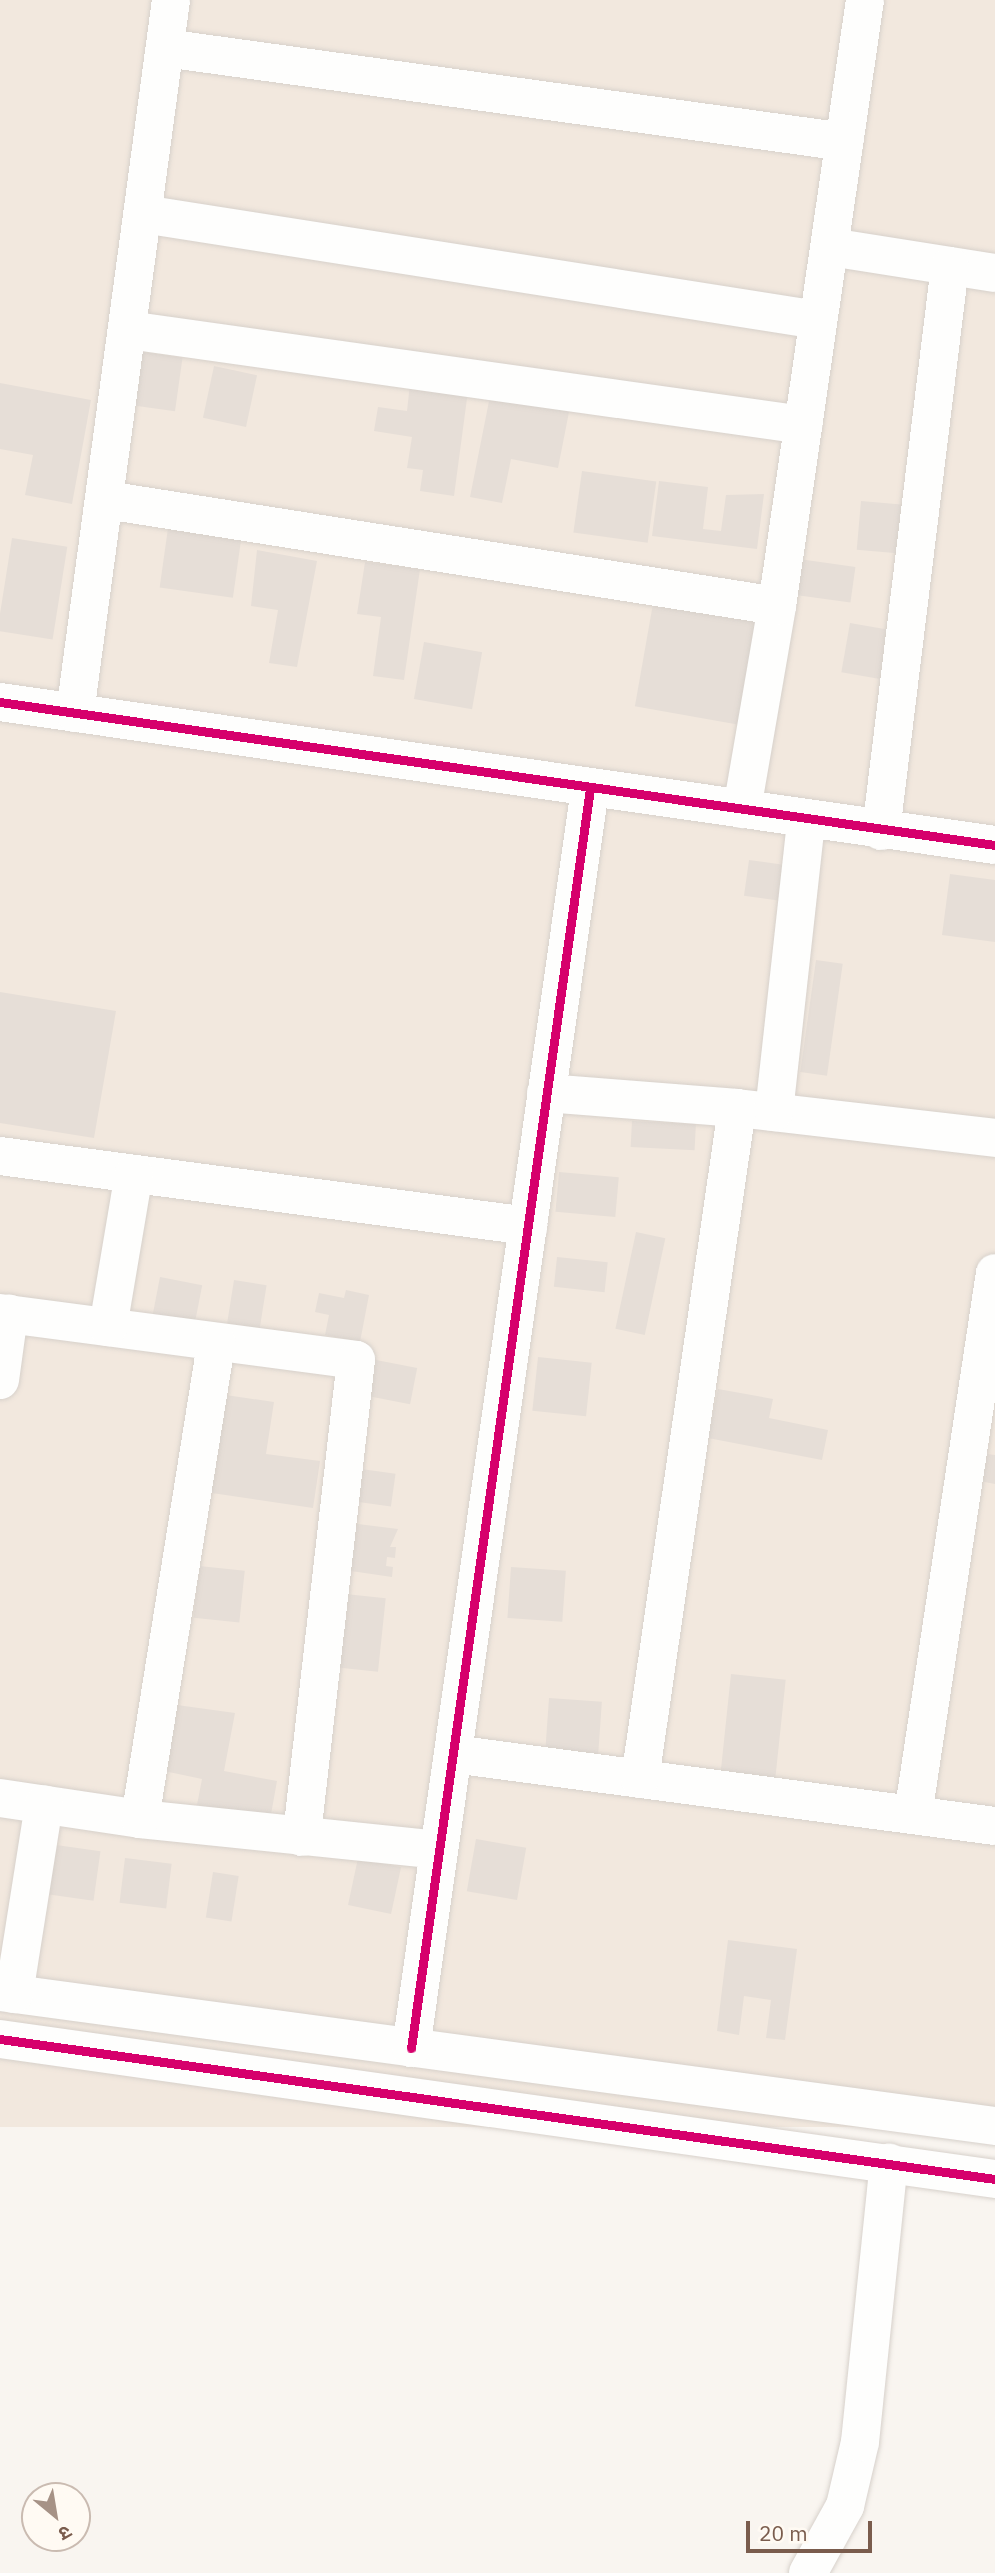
<!DOCTYPE html>
<html>
<head>
<meta charset="utf-8">
<style>
  body { margin:0 }
  #map { position:relative; width:995px; height:2573px; overflow:hidden; background:#f9f5f0; font-family:"IBM Plex Sans","Noto Sans Devanagari",sans-serif }
  div>[style] { position:absolute }
  .residential>* { inset:0; background:#f2e8de; transform-origin:0 0 }
  .building>* { inset:0; background:#e6ded7; transform-origin:0 0 }
  .roads { filter:drop-shadow(0 0 2px #d7d1cb) drop-shadow(0 0 2px #d7d1cb) }
  .minor>* { height:38px; margin:-19px; padding:0 19px; transform-origin:19px; border-radius:19px; background:#fefefd }
  .cycleway>* { height:9px; margin:-4.5px; padding:0 4.5px; transform-origin:4.5px; border-radius:4.5px; background:#d6006c }
  span { translate:-50% -50%; white-space:nowrap; text-align:center; line-height:1.15; -webkit-text-stroke:7px #fffaf3; paint-order:stroke }
  .north { position:absolute; left:21px; top:2482px; width:70px; height:70px; box-sizing:border-box; background:#fffaf3; border:2px solid #cabbb1; border-radius:50%; rotate:150deg; font-size:19px; font-weight:700; line-height:28px; text-align:center; color:#7a5c4d }
  .north::after { content:''; display:block; margin:auto; width:24px; height:32px; background:#a69286; clip-path:polygon(50% 0,100% 100%,50% 72%,0 100%) }
  .scale { position:absolute; left:746px; top:2521px; width:126px; height:32px; box-sizing:border-box; border:4px solid #7a5c4d; border-top:0; padding-left:9px; font-size:21px; line-height:24px; white-space:nowrap; color:#7a5c4d; -webkit-text-stroke:5px #fffaf3; paint-order:stroke }
</style>
</head>
<body>
<div id="map">
  <div class="residential">
    <i style="left:0;top:0;width:995px;height:2127px"></i>
  </div>
  <div class="building">
    <i style="left:134px;top:351px;width:49px;height:54px;rotate:8deg"></i>
    <i style="left:214px;top:366px;width:44px;height:53px;rotate:12deg"></i>
    <i style="clip-path:polygon(0 383px,91px 400px,72px 504px,25px 495px,33px 455px,0 449px)"></i>
    <i style="clip-path:polygon(410px 384px,468px 391px,454px 496px,420px 491px,423px 470px,407px 468px,412px 437px,374px 431px,378px 407px,407px 411px)"></i>
    <i style="clip-path:polygon(491px 391px,570px 407px,558px 468px,511px 459px,502px 503px,470px 497px)"></i>
    <i style="left:582px;top:471px;width:75px;height:62px;rotate:8deg"></i>
    <i style="clip-path:polygon(659px 481px,708px 487px,703px 529px,721px 531px,726px 495px,764px 494px,757px 549px,652px 536px)"></i>
    <i style="left:861px;top:501px;width:52px;height:49px;rotate:5deg"></i>
    <i style="left:168px;top:528px;width:74px;height:60px;rotate:8deg"></i>
    <i style="left:12px;top:538px;width:56px;height:94px;rotate:9deg"></i>
    <i style="clip-path:polygon(257px 550px,317px 561px,297px 667px,269px 663px,278px 610px,251px 606px)"></i>
    <i style="left:799px;top:559px;width:57px;height:36px;rotate:8deg"></i>
    <i style="clip-path:polygon(365px 562px,420px 569px,404px 680px,373px 676px,381px 617px,357px 614px)"></i>
    <i style="left:654px;top:598px;width:107px;height:110px;rotate:10deg"></i>
    <i style="left:850px;top:623px;width:51px;height:50px;rotate:10deg"></i>
    <i style="left:424px;top:642px;width:59px;height:58px;rotate:10deg"></i>
    <i style="left:749px;top:860px;width:42px;height:36px;rotate:8deg"></i>
    <i style="clip-path:polygon(950px 874px,995px 880px,995px 942px,942px 935px)"></i>
    <i style="left:816px;top:960px;width:27px;height:113px;rotate:8deg"></i>
    <i style="clip-path:polygon(0 992px,116px 1011px,94px 1138px,0 1123px)"></i>
    <i style="left:632px;top:1121px;width:64px;height:26px;rotate:3deg"></i>
    <i style="left:559px;top:1172px;width:60px;height:40px;rotate:5deg"></i>
    <i style="left:636px;top:1232px;width:30px;height:99px;rotate:12deg"></i>
    <i style="left:557px;top:1257px;width:51px;height:30px;rotate:6deg"></i>
    <i style="left:160px;top:1277px;width:43px;height:47px;rotate:11deg"></i>
    <i style="left:234px;top:1280px;width:33px;height:44px;rotate:9deg"></i>
    <i style="clip-path:polygon(346px 1290px,369px 1295px,360px 1342px,325px 1335px,329px 1315px,315px 1312px,319px 1293px,344px 1298px)"></i>
    <i style="left:538px;top:1357px;width:54px;height:54px;rotate:6deg"></i>
    <i style="left:371px;top:1359px;width:47px;height:37px;rotate:11deg"></i>
    <i style="clip-path:polygon(718px 1389px,773px 1399px,769px 1418px,828px 1430px,822px 1460px,708px 1438px)"></i>
    <i style="clip-path:polygon(219px 1394px,274px 1402px,266px 1454px,320px 1461px,313px 1508px,205px 1492px)"></i>
    <i style="clip-path:polygon(978px 1453px,995px 1455px,995px 1484px,974px 1480px)"></i>
    <i style="left:347px;top:1467px;width:49px;height:33px;rotate:8deg"></i>
    <i style="clip-path:polygon(350px 1523px,398px 1529px,390px 1547px,396px 1547px,395px 1558px,387px 1557px,386px 1566px,393px 1567px,392px 1577px,344px 1570px)"></i>
    <i style="left:199px;top:1566px;width:46px;height:52px;rotate:6deg"></i>
    <i style="left:511px;top:1567px;width:55px;height:51px;rotate:4deg"></i>
    <i style="left:336px;top:1593px;width:50px;height:74px;rotate:6deg"></i>
    <i style="left:731px;top:1674px;width:55px;height:103px;rotate:6deg"></i>
    <i style="left:549px;top:1698px;width:53px;height:53px;rotate:4deg"></i>
    <i style="clip-path:polygon(177px 1705px,235px 1713px,224px 1771px,277px 1781px,270px 1820px,197px 1805px,202px 1779px,164px 1771px)"></i>
    <i style="left:476px;top:1839px;width:51px;height:53px;rotate:10deg"></i>
    <i style="left:49px;top:1844px;width:52px;height:50px;rotate:8deg"></i>
    <i style="left:125px;top:1858px;width:47px;height:45px;rotate:7deg"></i>
    <i style="left:358px;top:1858px;width:44px;height:48px;rotate:12deg"></i>
    <i style="left:213px;top:1872px;width:26px;height:46px;rotate:9deg"></i>
    <i style="clip-path:polygon(728px 1940px,797px 1949px,785px 2040px,766px 2038px,771px 2000px,744px 1996px,739px 2035px,717px 2031px)"></i>
  </div>
  <div class="roads">
    <div class="minor">
      <i style="left:165px;top:48px;width:686px;rotate:7.87deg"></i>
      <i style="left:143px;top:214px;width:683px;rotate:8.92deg"></i>
      <i style="left:830px;top:247px;width:167px;rotate:9deg"></i>
      <i style="left:128px;top:330px;width:682px;rotate:8.01deg"></i>
      <i style="left:106px;top:500px;width:679px;rotate:8.98deg"></i>
      <i style="left:0;top:702px;width:1005px;rotate:8.18deg"></i>
      <i style="left:75px;top:713px;width:719px;rotate:-82.33deg"></i>
      <i style="left:742px;top:809px;width:206px;rotate:-80.2deg"></i>
      <i style="left:777px;top:606px;width:612px;rotate:-81.74deg"></i>
      <i style="left:881px;top:831px;width:569px;rotate:-83.04deg"></i>
      <i style="left:546px;top:1093px;width:192px;rotate:4.5deg"></i>
      <i style="left:737px;top:1108px;width:260px;rotate:6.6deg"></i>
      <i style="left:774px;top:1112px;width:293px;rotate:-83.7deg"></i>
      <i style="left:0;top:1156px;width:533px;rotate:7.55deg"></i>
      <i style="left:0;top:1313px;width:359px;rotate:7.5deg"></i>
      <i style="left:356px;top:1360px;width:480px;rotate:96.5deg"></i>
      <i style="left:108px;top:1327px;width:155px;rotate:-80.4deg"></i>
      <i style="left:0;top:1380px;width:67px;rotate:-82.2deg"></i>
      <i style="left:453px;top:1754px;width:547px;rotate:7.57deg"></i>
      <i style="left:640px;top:1779px;width:678px;rotate:-81.77deg"></i>
      <i style="left:0;top:1798px;width:142px;rotate:8.5deg"></i>
      <i style="left:140px;top:1819px;width:300px;rotate:5.9deg"></i>
      <i style="left:913px;top:1815px;width:548px;rotate:-81.4deg"></i>
      <i style="left:140px;top:1819px;width:483px;rotate:-80.9deg"></i>
      <i style="left:0;top:1992px;width:1004px;rotate:7.67deg"></i>
      <i style="left:14px;top:1994px;width:192px;rotate:-81deg"></i>
      <i style="left:0;top:2039px;width:1005px;rotate:8.01deg"></i>
      <i style="left:411px;top:2048px;width:1272px;rotate:-81.91deg"></i>
      <i style="left:808px;top:2573px;width:77px;rotate:-61.1deg"></i>
      <i style="left:845px;top:2506px;width:66px;rotate:-76.8deg"></i>
      <i style="left:860px;top:2442px;width:281px;rotate:-84.1deg"></i>
    </div>
  </div>
  <div class="cycleway">
    <i style="left:0;top:702px;width:1005px;rotate:8.18deg"></i>
    <i style="left:0;top:2039px;width:1005px;rotate:8.01deg"></i>
    <i style="left:411px;top:2048px;width:1272px;rotate:-81.91deg"></i>
  </div>
  <div class="north">उ</div>
  <div class="scale">20 m</div>
</div>
</body>
</html>
